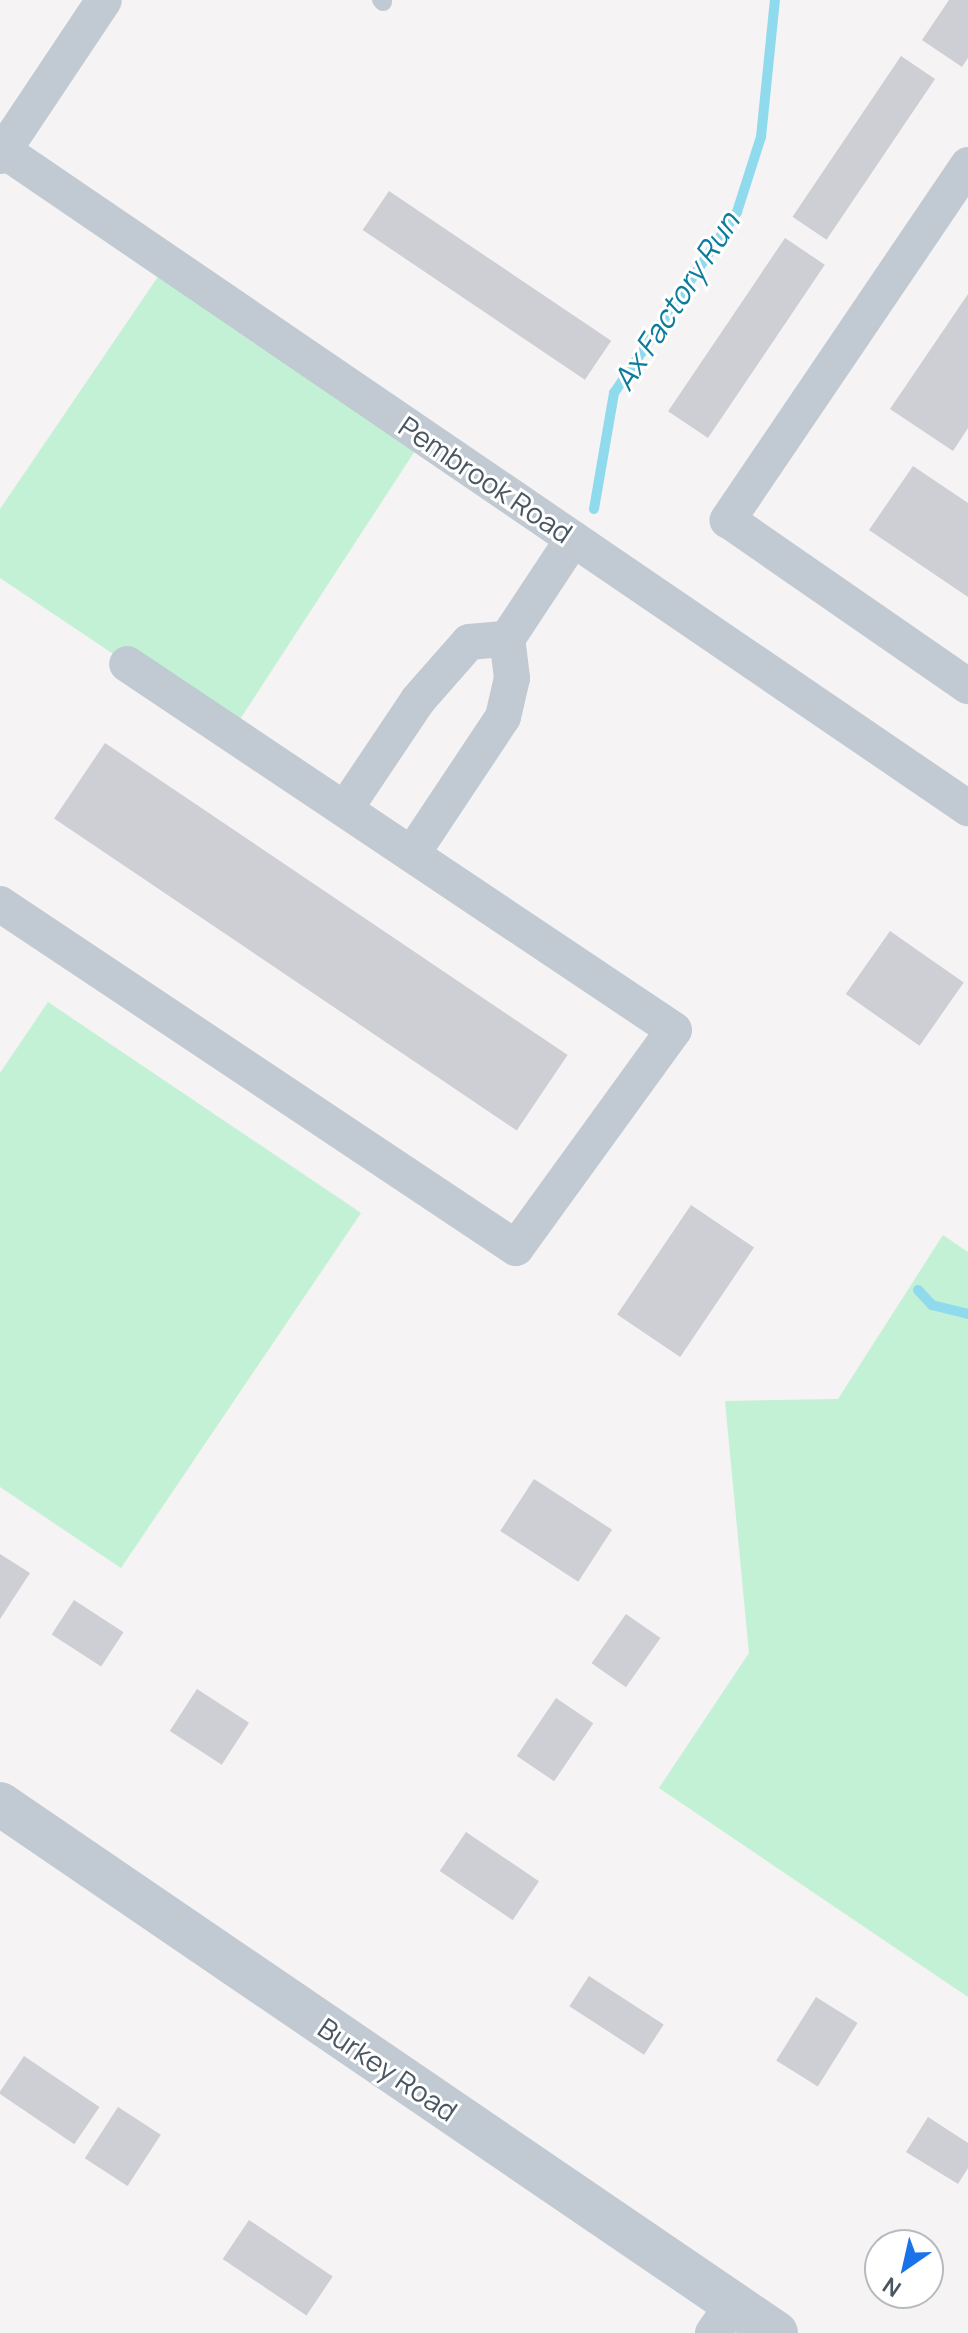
<!DOCTYPE html>
<html>
<head>
<meta charset="utf-8">
<style>
  body { margin:0 }
  #map { position:relative; width:968px; height:2333px; overflow:hidden; background:#f5f3f3; font-family:Manrope,sans-serif }
  div>[style] { position:absolute }
  .green>* { inset:0; background:#c3f1d5 }
  .stream>* { height:10px; margin:-5px; padding:0 5px; transform-origin:5px; border-radius:5px; background:#90daee }
  .building>* { inset:0; background:#cdcfd5; transform-origin:0 0 }
  .service>* { height:18px; margin:-9px; padding:0 9px; transform-origin:9px; border-radius:9px; background:#c1cad2 }
  .minor>* { height:36px; margin:-18px; padding:0 18px; transform-origin:18px; border-radius:18px; background:#c1cad2 }
  .tertiary>* { height:44px; margin:-22px; padding:0 22px; transform-origin:22px; border-radius:22px; background:#c1cad2 }
  span { translate:-50% -50%; white-space:nowrap; text-align:center; line-height:1.15; -webkit-text-stroke:6px #fff; paint-order:stroke }
  .street-label { font-size:28px; color:#4a5661 }
  .water-label { font-size:30px; color:#0c7c9b; font-style:italic }
  .north { position:absolute; left:864px; top:2229px; width:80px; height:80px; box-sizing:border-box; background:#fff; border:2px solid #b7bbc0; border-radius:50%; rotate:214deg; font-size:22px; font-weight:700; line-height:32px; text-align:center; color:#4a5661 }
  .north::after { content:''; display:block; margin:auto; width:28px; height:36px; background:#1a73e8; clip-path:polygon(50% 0,100% 100%,50% 72%,0 100%) }
</style>
</head>
<body>
<div id="map">
  <div class="green">
    <i style="clip-path:polygon(168px 262px,424px 437px,231px 733px,0 578px,0 509px)"></i>
    <i style="clip-path:polygon(48px 1002px,361px 1213px,121px 1568px,0 1487px,0 1073px)"></i>
    <i style="clip-path:polygon(943px 1235px,968px 1252px,968px 1997px,659px 1788px,749px 1653px,725px 1401px,838px 1399px)"></i>
  </div>
  <div class="stream">
    <i style="left:594px;top:509px;width:118px;rotate:-80.2deg"></i>
    <i style="left:614px;top:393px;width:219px;rotate:-55.8deg"></i>
    <i style="left:737px;top:212px;width:79px;rotate:-72.3deg"></i>
    <i style="left:761px;top:137px;width:138px;rotate:-84.2deg"></i>
    <i style="left:918px;top:1290px;width:21px;rotate:47deg"></i>
    <i style="left:932px;top:1305px;width:37px;rotate:14deg"></i>
  </div>
  <div class="building">
    <i style="clip-path:polygon(949px 0,968px 0,968px 58px,962px 67px,922px 40px)"></i>
    <i style="left:901px;top:56px;width:41px;height:194px;rotate:34deg"></i>
    <i style="left:389px;top:191px;width:268px;height:47px;rotate:34deg"></i>
    <i style="left:785px;top:238px;width:48px;height:209px;rotate:34deg"></i>
    <i style="clip-path:polygon(968px 294px,968px 428px,953px 451px,890px 409px)"></i>
    <i style="clip-path:polygon(913px 466px,968px 503px,968px 597px,869px 530px)"></i>
    <i style="left:105px;top:743px;width:558px;height:91px;rotate:34deg"></i>
    <i style="left:890px;top:931px;width:90px;height:77px;rotate:35deg"></i>
    <i style="left:691px;top:1205px;width:76px;height:132px;rotate:34deg"></i>
    <i style="left:534px;top:1479px;width:93px;height:62px;rotate:33deg"></i>
    <i style="clip-path:polygon(0 1554px,30px 1573px,0 1619px)"></i>
    <i style="left:74px;top:1600px;width:59px;height:41px;rotate:33deg"></i>
    <i style="left:626px;top:1614px;width:42px;height:60px;rotate:35deg"></i>
    <i style="left:197px;top:1689px;width:62px;height:50px;rotate:33deg"></i>
    <i style="left:556px;top:1698px;width:45px;height:70px;rotate:34deg"></i>
    <i style="left:466px;top:1832px;width:88px;height:47px;rotate:34deg"></i>
    <i style="left:589px;top:1976px;width:89px;height:36px;rotate:33deg"></i>
    <i style="left:816px;top:1997px;width:49px;height:75px;rotate:32deg"></i>
    <i style="left:24px;top:2056px;width:91px;height:45px;rotate:34deg"></i>
    <i style="left:118px;top:2107px;width:51px;height:61px;rotate:33deg"></i>
    <i style="clip-path:polygon(928px 2117px,968px 2143px,968px 2168px,958px 2184px,906px 2152px)"></i>
    <i style="left:249px;top:2220px;width:101px;height:47px;rotate:34deg"></i>
  </div>
  <div class="service">
    <i style="left:381px;top:0;width:3px;rotate:45deg"></i>
  </div>
  <div class="minor">
    <i style="left:0;top:148px;width:1172px;rotate:34.29deg"></i>
    <i style="left:0;top:156px;width:187px;rotate:-56.3deg"></i>
    <i style="left:968px;top:165px;width:429px;rotate:124.1deg"></i>
    <i style="left:728px;top:520px;width:292px;rotate:34.7deg"></i>
    <i style="left:345px;top:809px;width:131px;rotate:-56.2deg"></i>
    <i style="left:418px;top:700px;width:77px;rotate:-48.7deg"></i>
    <i style="left:469px;top:642px;width:38px;rotate:-5deg"></i>
    <i style="left:412px;top:854px;width:164px;rotate:-56.4deg"></i>
    <i style="left:503px;top:717px;width:40px;rotate:-77deg"></i>
    <i style="left:512px;top:678px;width:39px;rotate:-97deg"></i>
    <i style="left:507px;top:639px;width:120px;rotate:-56.6deg"></i>
    <i style="left:0;top:904px;width:620px;rotate:33.69deg"></i>
    <i style="left:516px;top:1248px;width:269px;rotate:-54.1deg"></i>
    <i style="left:674px;top:1030px;width:658px;rotate:-146.21deg"></i>
    <i style="left:713px;top:2333px;width:35px;rotate:-55deg"></i>
  </div>
  <div class="tertiary">
    <i style="left:0;top:1804px;width:939px;rotate:34.28deg"></i>
  </div>
  <div class="street-label">
    <span style="left:486px;top:479px;rotate:34deg">Pembrook Road</span>
    <span style="left:388px;top:2069px;rotate:34deg">Burkey Road</span>
  </div>
  <div class="water-label">
    <span style="left:676px;top:301px;rotate:-57deg">Ax Factory Run</span>
  </div>
  <div class="north">N</div>
</div>
</body>
</html>
